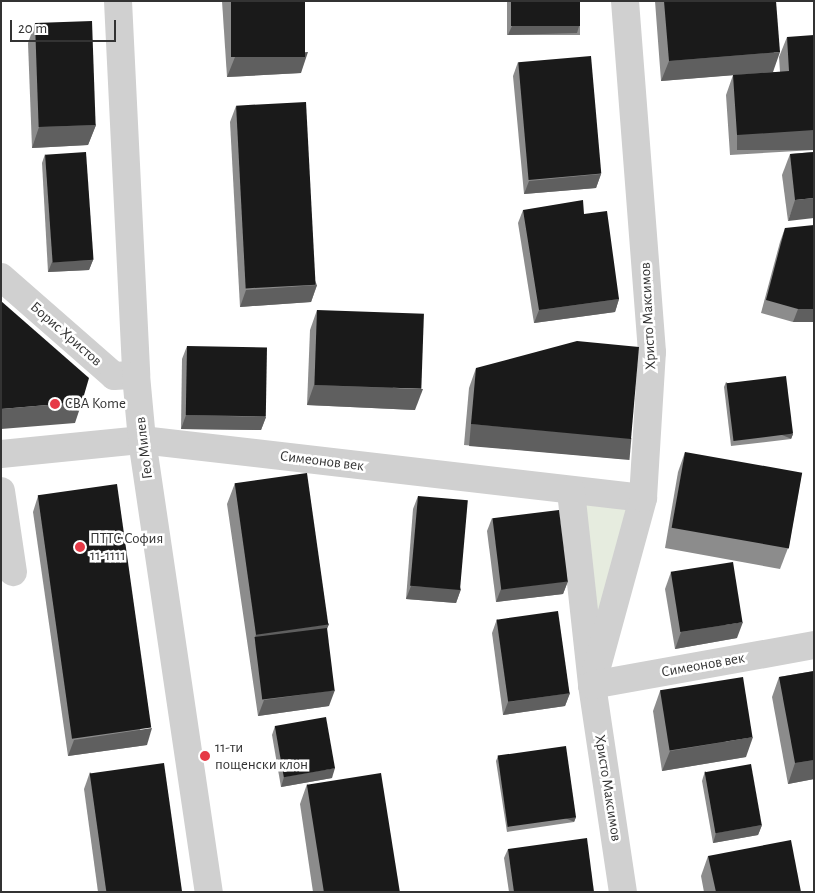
<!DOCTYPE html>
<html>
<head>
<meta charset="utf-8">
<style>
  body { margin:0 }
  #map { position:relative; width:815px; height:893px; overflow:hidden; background:#fff; font-family:"Alegreya Sans",sans-serif }
  div>[style] { position:absolute }
  .green>* { inset:0; background:#e6ecdf }
  .minor>* { height:28px; margin:-14px; padding:0 14px; transform-origin:14px; border-radius:14px; background:#d0d0d0 }
  .tertiary>* { height:28px; margin:-14px; padding:0 14px; transform-origin:14px; border-radius:14px; background:#d0d0d0 }
  .wall>* { inset:0; background:#8c8c8c; transform-origin:0 0 }
  .shaded-wall>* { inset:0; background:#5f5f5f; transform-origin:0 0 }
  .building>* { inset:0; background:#1a1a1a; transform-origin:0 0 }
  .dots>* { width:14px; height:14px; translate:-50% -50%; box-sizing:border-box; border:2px solid #fff; border-radius:50% }
  span { translate:-50% -50%; white-space:nowrap; text-align:center; line-height:1.15; -webkit-text-stroke:5px #fff; paint-order:stroke }
  .street-label { font-size:15px; color:#333 }
  .poi-label { font-size:15px; color:#333 }
  .left { translate:0 -50%; text-align:left }
  .frame { position:absolute; inset:0; border:2px solid #333; pointer-events:none }
  .scale { position:absolute; left:10px; top:20px; width:106px; height:22px; box-sizing:border-box; border:2px solid #333; border-top:0; padding-left:6px; font-size:15px; line-height:18px; white-space:nowrap; color:#333; -webkit-text-stroke:4px #fff; paint-order:stroke }
</style>
</head>
<body>
<div id="map">
  <div class="green">
    <i style="clip-path:polygon(571px 491px,643px 498px,592px 685px)"></i>
  </div>
  <div class="minor">
    <i style="left:1px;top:277px;width:150px;rotate:41.2deg"></i>
    <i style="left:114px;top:376px;width:22px;rotate:-3deg"></i>
    <i style="left:1px;top:454px;width:142px;rotate:-5.7deg"></i>
    <i style="left:142px;top:440px;width:504px;rotate:6.6deg"></i>
    <i style="left:1px;top:491px;width:82px;rotate:81.6deg"></i>
    <i style="left:571px;top:491px;width:195px;rotate:83.8deg"></i>
    <i style="left:592px;top:685px;width:209px;rotate:81.5deg"></i>
    <i style="left:592px;top:685px;width:194px;rotate:-74.7deg"></i>
    <i style="left:643px;top:498px;width:146px;rotate:-86.5deg"></i>
    <i style="left:652px;top:352px;width:352px;rotate:-94.4deg"></i>
    <i style="left:592px;top:685px;width:226px;rotate:-10.2deg"></i>
  </div>
  <div class="tertiary">
    <i style="left:118px;top:1px;width:374px;rotate:87.2deg"></i>
    <i style="left:136px;top:375px;width:65px;rotate:84.7deg"></i>
    <i style="left:142px;top:440px;width:457px;rotate:81.6deg"></i>
  </div>
  <div class="wall">
    <i style="clip-path:polygon(222px 1px,305px 1px,301px 73px,227px 77px)"></i>
    <i style="left:507px;top:1px;width:73px;height:34px"></i>
    <i style="clip-path:polygon(655px 1px,776px 1px,773px 72px,780px 72px,779px 57px,787px 37px,814px 150px,730px 155px,726px 95px,733px 75px,661px 81px)"></i>
    <i style="clip-path:polygon(35px 23px,96px 125px,88px 145px,32px 148px,28px 43px)"></i>
    <i style="clip-path:polygon(518px 62px,601px 174px,596px 188px,524px 194px,513px 76px)"></i>
    <i style="clip-path:polygon(236px 106px,317px 285px,311px 302px,240px 307px,230px 122px)"></i>
    <i style="clip-path:polygon(814px 152px,788px 221px,782px 175px,790px 154px)"></i>
    <i style="clip-path:polygon(45px 154px,93px 260px,89px 270px,48px 272px,42px 163px)"></i>
    <i style="clip-path:polygon(523px 210px,584px 214px,619px 299px,615px 312px,534px 323px,518px 223px)"></i>
    <i style="clip-path:polygon(785px 228px,814px 322px,793px 322px,761px 313px,780px 242px)"></i>
    <i style="clip-path:polygon(317px 310px,415px 410px,307px 405px,310px 330px)"></i>
    <i style="clip-path:polygon(187px 346px,266px 417px,261px 430px,181px 429px,182px 359px)"></i>
    <i style="clip-path:polygon(476px 368px,631px 439px,623px 459px,464px 445px,469px 388px)"></i>
    <i style="clip-path:polygon(726px 382px,793px 434px,791px 439px,731px 446px,724px 387px)"></i>
    <i style="clip-path:polygon(685px 452px,788px 548px,780px 569px,665px 548px,678px 472px)"></i>
    <i style="clip-path:polygon(235px 483px,329px 624px,327px 628px,329px 706px,258px 716px,227px 504px)"></i>
    <i style="clip-path:polygon(38px 496px,147px 745px,68px 756px,33px 512px)"></i>
    <i style="clip-path:polygon(418px 496px,461px 589px,456px 603px,406px 599px,413px 509px)"></i>
    <i style="clip-path:polygon(492px 518px,568px 581px,563px 594px,496px 602px,487px 531px)"></i>
    <i style="clip-path:polygon(671px 572px,737px 638px,675px 649px,665px 589px)"></i>
    <i style="clip-path:polygon(497px 619px,570px 693px,565px 706px,503px 715px,492px 633px)"></i>
    <i style="clip-path:polygon(814px 671px,814px 779px,788px 784px,772px 697px,779px 677px)"></i>
    <i style="clip-path:polygon(660px 691px,746px 757px,662px 771px,653px 711px)"></i>
    <i style="clip-path:polygon(275px 726px,332px 778px,281px 787px,272px 735px)"></i>
    <i style="clip-path:polygon(498px 756px,576px 817px,574px 822px,507px 832px,496px 761px)"></i>
    <i style="clip-path:polygon(705px 771px,762px 825px,758px 835px,713px 843px,702px 781px)"></i>
    <i style="clip-path:polygon(90px 772px,182px 892px,98px 892px,84px 789px)"></i>
    <i style="clip-path:polygon(307px 784px,399px 892px,313px 892px,300px 804px)"></i>
    <i style="clip-path:polygon(508px 849px,594px 892px,509px 892px,504px 858px)"></i>
    <i style="clip-path:polygon(708px 856px,801px 892px,704px 892px,701px 876px)"></i>
  </div>
  <div class="shaded-wall">
    <i style="clip-path:polygon(580px 23px,577px 33px,508px 35px,512px 26px)"></i>
    <i style="clip-path:polygon(308px 52px,301px 73px,227px 77px,235px 57px)"></i>
    <i style="clip-path:polygon(780px 52px,773px 72px,661px 81px,669px 61px)"></i>
    <i style="clip-path:polygon(96px 125px,88px 145px,32px 148px,39px 127px)"></i>
    <i style="left:814px;top:130px;width:20px;height:77px;rotate:90deg"></i>
    <i style="clip-path:polygon(601px 174px,596px 188px,524px 194px,529px 181px)"></i>
    <i style="clip-path:polygon(814px 198px,814px 218px,788px 221px,795px 200px)"></i>
    <i style="clip-path:polygon(93px 260px,89px 270px,48px 272px,52px 262px)"></i>
    <i style="clip-path:polygon(317px 285px,311px 302px,240px 307px,246px 290px)"></i>
    <i style="clip-path:polygon(619px 299px,615px 312px,534px 323px,539px 310px)"></i>
    <i style="clip-path:polygon(798px 309px,814px 309px,814px 322px,793px 322px)"></i>
    <i style="clip-path:polygon(314px 385px,423px 389px,415px 410px,307px 405px)"></i>
    <i style="clip-path:polygon(82px 402px,75px 423px,1px 429px,1px 409px)"></i>
    <i style="clip-path:polygon(186px 415px,266px 417px,261px 430px,181px 429px)"></i>
    <i style="left:471px;top:424px;width:161px;height:22px;rotate:5deg"></i>
    <i style="left:793px;top:434px;width:5px;height:60px;rotate:112deg"></i>
    <i style="clip-path:polygon(568px 581px,563px 594px,496px 602px,501px 589px)"></i>
    <i style="clip-path:polygon(411px 586px,461px 589px,456px 603px,406px 599px)"></i>
    <i style="clip-path:polygon(743px 622px,737px 638px,675px 649px,681px 632px)"></i>
    <i style="clip-path:polygon(329px 624px,321px 644px,255px 638px,256px 634px)"></i>
    <i style="clip-path:polygon(335px 690px,329px 706px,258px 716px,264px 700px)"></i>
    <i style="clip-path:polygon(570px 693px,565px 706px,503px 715px,508px 702px)"></i>
    <i style="clip-path:polygon(152px 728px,147px 745px,68px 756px,74px 740px)"></i>
    <i style="clip-path:polygon(753px 737px,746px 757px,662px 771px,670px 751px)"></i>
    <i style="clip-path:polygon(814px 760px,814px 779px,788px 784px,795px 763px)"></i>
    <i style="clip-path:polygon(335px 768px,332px 778px,281px 787px,284px 777px)"></i>
    <i style="left:576px;top:817px;width:5px;height:68px;rotate:112deg"></i>
    <i style="clip-path:polygon(762px 825px,758px 835px,713px 843px,716px 833px)"></i>
  </div>
  <div class="building">
    <i style="left:231px;top:1px;width:74px;height:56px"></i>
    <i style="left:511px;top:1px;width:69px;height:25px"></i>
    <i style="clip-path:polygon(664px 1px,776px 1px,780px 52px,669px 61px)"></i>
    <i style="left:92px;top:21px;width:104px;height:57px;rotate:88deg"></i>
    <i style="clip-path:polygon(814px 35px,814px 130px,737px 135px,733px 75px,789px 71px,787px 37px)"></i>
    <i style="left:591px;top:56px;width:118px;height:73px;rotate:85deg"></i>
    <i style="left:306px;top:102px;width:183px;height:70px;rotate:87deg"></i>
    <i style="left:86px;top:152px;width:108px;height:41px;rotate:86deg"></i>
    <i style="clip-path:polygon(814px 152px,814px 198px,795px 200px,790px 154px)"></i>
    <i style="clip-path:polygon(583px 200px,584px 214px,607px 211px,619px 299px,539px 310px,523px 210px)"></i>
    <i style="clip-path:polygon(814px 225px,814px 309px,798px 309px,766px 300px,785px 228px)"></i>
    <i style="clip-path:polygon(1px 301px,89px 378px,82px 402px,1px 409px)"></i>
    <i style="left:317px;top:310px;width:107px;height:75px;rotate:2deg"></i>
    <i style="clip-path:polygon(577px 341px,639px 347px,631px 439px,471px 424px,476px 368px)"></i>
    <i style="left:187px;top:346px;width:80px;height:69px;rotate:1deg"></i>
    <i style="left:786px;top:376px;width:58px;height:60px;rotate:83deg"></i>
    <i style="left:685px;top:452px;width:119px;height:77px;rotate:10deg"></i>
    <i style="left:307px;top:473px;width:153px;height:73px;rotate:82deg"></i>
    <i style="left:117px;top:484px;width:246px;height:80px;rotate:82deg"></i>
    <i style="left:418px;top:496px;width:50px;height:90px;rotate:5deg"></i>
    <i style="left:559px;top:510px;width:72px;height:67px;rotate:83deg"></i>
    <i style="left:733px;top:562px;width:61px;height:63px;rotate:81deg"></i>
    <i style="left:558px;top:611px;width:83px;height:62px;rotate:82deg"></i>
    <i style="left:327px;top:628px;width:63px;height:73px;rotate:83deg"></i>
    <i style="clip-path:polygon(814px 671px,814px 760px,795px 763px,779px 677px)"></i>
    <i style="left:743px;top:677px;width:61px;height:84px;rotate:81deg"></i>
    <i style="left:326px;top:717px;width:52px;height:52px;rotate:80deg"></i>
    <i style="left:566px;top:746px;width:72px;height:69px;rotate:82deg"></i>
    <i style="left:164px;top:763px;width:130px;height:75px;rotate:82deg"></i>
    <i style="left:751px;top:764px;width:62px;height:47px;rotate:80deg"></i>
    <i style="left:381px;top:773px;width:120px;height:75px;rotate:81deg"></i>
    <i style="clip-path:polygon(587px 838px,594px 892px,514px 892px,508px 849px)"></i>
    <i style="clip-path:polygon(791px 840px,801px 892px,716px 892px,708px 856px)"></i>
  </div>
  <div class="dots">
    <i style="left:55px;top:404px;background:#e63946"></i>
    <i style="left:80px;top:547px;background:#e63946"></i>
    <i style="left:205px;top:756px;background:#e63946"></i>
  </div>
  <div class="street-label">
    <span style="left:648px;top:316px;rotate:-93deg">Христо Максимов</span>
    <span style="left:66px;top:334px;rotate:41deg">Борис Христов</span>
    <span style="left:144px;top:448px;rotate:-97deg">Гео Милев</span>
    <span style="left:322px;top:461px;rotate:7deg">Симеонов век</span>
    <span style="left:703px;top:665px;rotate:-10deg">Симеонов век</span>
    <span style="left:608px;top:788px;rotate:81deg">Христо Максимов</span>
  </div>
  <div class="poi-label">
    <span class="left" style="left:65px;top:404px">CBA Kome</span>
    <span class="left" style="left:90px;top:547px">ПТТС София<br>11-1111</span>
    <span class="left" style="left:215px;top:756px">11-ти<br>пощенски клон</span>
  </div>
  <div class="frame"></div>
  <div class="scale">20 m</div>
</div>
</body>
</html>
